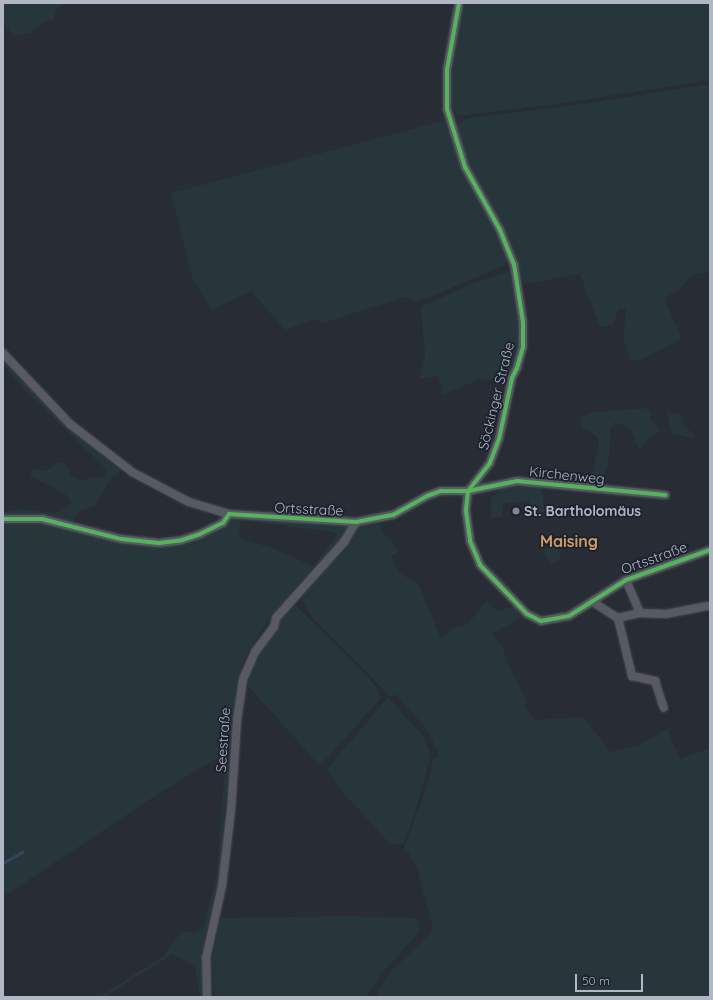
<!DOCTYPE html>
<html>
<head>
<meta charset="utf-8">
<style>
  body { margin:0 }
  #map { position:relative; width:713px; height:1000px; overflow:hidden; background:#282c34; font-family:Quicksand,sans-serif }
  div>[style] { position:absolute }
  .green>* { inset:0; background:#26363a; transform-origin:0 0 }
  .stream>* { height:2.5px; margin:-1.25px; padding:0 1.25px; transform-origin:1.25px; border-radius:1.25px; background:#37445e }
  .roads { filter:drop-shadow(0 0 1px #46484f) drop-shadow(0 0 1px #46484f) }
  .minor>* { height:8px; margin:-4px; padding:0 4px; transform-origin:4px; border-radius:4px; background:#575a62 }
  .cycleway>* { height:4px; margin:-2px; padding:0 2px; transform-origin:2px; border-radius:2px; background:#56b35d }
  .dots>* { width:11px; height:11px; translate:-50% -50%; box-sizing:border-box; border:2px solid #1c212e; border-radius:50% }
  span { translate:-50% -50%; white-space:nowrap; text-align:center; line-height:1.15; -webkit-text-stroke:3.5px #1c212e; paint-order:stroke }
  .street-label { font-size:14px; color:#b1b7c5 }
  .poi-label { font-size:14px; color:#b1b7c5; font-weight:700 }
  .left { translate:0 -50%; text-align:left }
  .quarter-label { font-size:16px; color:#ce9d63; font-weight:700 }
  .frame { position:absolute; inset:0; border:4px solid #b1b7c5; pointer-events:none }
  .scale { position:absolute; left:575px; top:974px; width:68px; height:18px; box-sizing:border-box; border:2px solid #b1b7c5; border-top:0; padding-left:5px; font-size:12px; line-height:14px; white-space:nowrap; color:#b1b7c5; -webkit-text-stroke:3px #1c212e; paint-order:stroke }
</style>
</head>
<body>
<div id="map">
  <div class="green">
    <i style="clip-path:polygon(3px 3px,67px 3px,57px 8px,53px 20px,43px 23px,31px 33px,16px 36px,10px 32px,3px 20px)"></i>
    <i style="clip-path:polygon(462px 3px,710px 3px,710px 80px,558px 104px,459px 116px,450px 107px,451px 63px)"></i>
    <i style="clip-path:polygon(710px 84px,710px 271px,692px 275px,680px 289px,664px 298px,681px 337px,678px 341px,640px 360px,630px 361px,623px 337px,626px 309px,619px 309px,613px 325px,600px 327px,580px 274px,524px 284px,514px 255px,463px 152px,456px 125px,467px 118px,582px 104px)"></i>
    <i style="clip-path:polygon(446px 120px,457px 153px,507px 255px,507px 261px,503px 266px,418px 302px,405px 297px,323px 323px,316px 319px,285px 330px,251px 291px,212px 310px,193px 280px,171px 193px)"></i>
    <i style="clip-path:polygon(510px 271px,520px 338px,518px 356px,509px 378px,478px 380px,443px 395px,438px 376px,419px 379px,425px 357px,421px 307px,469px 285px)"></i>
    <i style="clip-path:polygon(3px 359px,76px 435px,122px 471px,110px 479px,96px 505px,79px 511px,73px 523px,36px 516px,3px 516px,3px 512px,20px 509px,56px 513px,72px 502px,65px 494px,30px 476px,32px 469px,47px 471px,57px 462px,62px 462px,68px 466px,70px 475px,81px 481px,94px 477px,104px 478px,108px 471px,24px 389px,3px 365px)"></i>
    <i style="clip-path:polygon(646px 408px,650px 411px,651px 420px,660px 431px,647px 440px,642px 448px,638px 448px,631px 429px,615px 422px,611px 428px,608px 465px,601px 485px,569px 482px,569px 479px,574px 476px,588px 475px,592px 472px,599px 446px,597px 437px,581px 427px,580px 418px,594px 412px)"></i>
    <i style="clip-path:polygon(666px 411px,681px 414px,684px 426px,694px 434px,694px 439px,672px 433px)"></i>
    <i style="clip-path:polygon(541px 486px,545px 512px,531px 517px,529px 501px,503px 504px,502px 517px,491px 519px,491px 498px,503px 488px)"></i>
    <i style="clip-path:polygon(evenodd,240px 518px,347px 526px,349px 530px,272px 614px,247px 654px,237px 679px,219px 870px,202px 953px,203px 997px,200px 997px,195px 967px,173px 954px,104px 997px,99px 997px,163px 956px,182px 931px,196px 932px,204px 926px,217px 872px,226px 753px,164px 790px,3px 897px,3px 522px,28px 519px,149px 544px,221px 526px,240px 518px,241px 520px,333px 532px,337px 535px,313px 566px,275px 549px,239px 538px,241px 520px)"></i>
    <i style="clip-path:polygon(380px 524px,382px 532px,392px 541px,398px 552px,391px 555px,399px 573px,418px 583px,441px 639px,453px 628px,468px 624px,486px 601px,498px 611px,515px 606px,520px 618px,492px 634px,503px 648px,509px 667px,527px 703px,524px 705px,534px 720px,584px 717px,610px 752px,639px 745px,667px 729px,680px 759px,710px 748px,710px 997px,377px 997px,380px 988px,392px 970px,428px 936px,433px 928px,417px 868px,408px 852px,403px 850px,428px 784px,433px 758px,438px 758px,438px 752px,426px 728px,395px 694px,391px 697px,311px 616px,301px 599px,355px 526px)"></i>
    <i style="left:555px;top:544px;width:17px;height:13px;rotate:66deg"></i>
    <i style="clip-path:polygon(295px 605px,361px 669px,377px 688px,381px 698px,320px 766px,248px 686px,250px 673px,259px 654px,278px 623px,291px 606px)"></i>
    <i style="clip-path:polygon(388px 697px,422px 735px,429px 749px,430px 759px,415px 814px,403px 844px,397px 845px,389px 843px,341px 790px,327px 769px)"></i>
    <i style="clip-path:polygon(346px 916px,417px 918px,420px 930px,416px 936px,380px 975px,367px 997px,215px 997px,212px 962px,220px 918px)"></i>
  </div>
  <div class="stream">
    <i style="left:3px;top:863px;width:22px;rotate:-30deg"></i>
  </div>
  <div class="roads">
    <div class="minor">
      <i style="left:459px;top:3px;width:68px;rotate:100.2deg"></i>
      <i style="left:447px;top:70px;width:39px;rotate:90deg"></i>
      <i style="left:447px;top:109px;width:61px;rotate:72.8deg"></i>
      <i style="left:465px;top:167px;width:72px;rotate:60.9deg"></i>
      <i style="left:500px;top:230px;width:37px;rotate:68deg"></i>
      <i style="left:514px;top:264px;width:59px;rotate:81.2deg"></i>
      <i style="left:523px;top:322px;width:25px;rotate:90deg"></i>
      <i style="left:523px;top:347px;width:22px;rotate:106deg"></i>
      <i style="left:517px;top:368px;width:11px;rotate:117deg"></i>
      <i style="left:512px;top:378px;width:62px;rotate:102deg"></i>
      <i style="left:499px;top:439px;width:26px;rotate:111deg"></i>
      <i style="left:490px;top:463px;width:36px;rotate:128deg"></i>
      <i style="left:3px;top:353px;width:98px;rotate:46.7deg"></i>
      <i style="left:70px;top:424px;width:78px;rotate:37.7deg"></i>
      <i style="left:132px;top:472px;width:64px;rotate:27.8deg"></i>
      <i style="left:189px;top:502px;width:42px;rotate:16.7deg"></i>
      <i style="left:229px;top:514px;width:127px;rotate:3.6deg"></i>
      <i style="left:356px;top:522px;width:38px;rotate:-11deg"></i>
      <i style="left:393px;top:515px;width:39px;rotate:-29deg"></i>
      <i style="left:427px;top:496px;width:15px;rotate:-20deg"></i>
      <i style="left:441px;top:491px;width:27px"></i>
      <i style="left:468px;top:491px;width:50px;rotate:-11.5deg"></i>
      <i style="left:517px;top:481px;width:149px;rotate:5.4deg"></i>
      <i style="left:468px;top:491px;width:20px;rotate:96deg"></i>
      <i style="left:466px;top:511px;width:30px;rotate:82deg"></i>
      <i style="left:470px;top:541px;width:26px;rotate:67deg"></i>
      <i style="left:480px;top:565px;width:68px;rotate:46.2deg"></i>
      <i style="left:527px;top:614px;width:16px;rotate:27deg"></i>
      <i style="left:541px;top:621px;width:28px;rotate:-10deg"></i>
      <i style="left:569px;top:616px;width:67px;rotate:-32.3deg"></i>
      <i style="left:626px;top:580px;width:89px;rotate:-19.7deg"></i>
      <i style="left:3px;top:519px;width:39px"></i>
      <i style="left:42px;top:519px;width:81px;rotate:14.2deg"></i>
      <i style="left:121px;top:539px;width:38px;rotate:6deg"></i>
      <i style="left:159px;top:543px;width:23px;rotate:-7deg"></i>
      <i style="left:182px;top:540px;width:19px;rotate:-18deg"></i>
      <i style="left:200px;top:534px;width:25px;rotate:-26deg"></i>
      <i style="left:223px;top:523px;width:11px;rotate:-56deg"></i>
      <i style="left:626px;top:580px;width:36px;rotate:67deg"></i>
      <i style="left:640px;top:613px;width:26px;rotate:2deg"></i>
      <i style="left:666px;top:614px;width:42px;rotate:-11deg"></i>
      <i style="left:593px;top:602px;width:30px;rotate:33deg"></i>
      <i style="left:618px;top:618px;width:60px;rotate:76.4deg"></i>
      <i style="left:632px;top:676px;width:24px;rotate:12deg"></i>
      <i style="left:655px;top:681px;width:28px;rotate:72deg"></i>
      <i style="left:618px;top:618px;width:23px;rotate:-13deg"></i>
      <i style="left:207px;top:997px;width:39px;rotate:-91deg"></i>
      <i style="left:206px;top:958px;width:74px;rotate:-77.5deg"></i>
      <i style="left:222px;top:886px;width:76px;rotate:-83.2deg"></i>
      <i style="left:231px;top:811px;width:90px;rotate:-86.2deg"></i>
      <i style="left:237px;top:721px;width:42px;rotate:-81.9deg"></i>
      <i style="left:243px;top:679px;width:30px;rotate:-66deg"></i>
      <i style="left:255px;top:652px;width:31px;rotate:-53deg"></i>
      <i style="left:274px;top:627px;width:9px;rotate:-77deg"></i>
      <i style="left:276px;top:618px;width:102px;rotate:-48.2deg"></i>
      <i style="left:344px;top:542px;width:23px;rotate:-59deg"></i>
    </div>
  </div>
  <div class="cycleway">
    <i style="left:459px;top:3px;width:68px;rotate:100.2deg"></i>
    <i style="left:447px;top:70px;width:39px;rotate:90deg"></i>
    <i style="left:447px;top:109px;width:61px;rotate:72.8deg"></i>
    <i style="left:465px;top:167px;width:72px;rotate:60.9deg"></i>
    <i style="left:500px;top:230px;width:37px;rotate:68deg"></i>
    <i style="left:514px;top:264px;width:59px;rotate:81.2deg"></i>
    <i style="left:523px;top:322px;width:25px;rotate:90deg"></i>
    <i style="left:523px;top:347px;width:22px;rotate:106deg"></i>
    <i style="left:517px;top:368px;width:11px;rotate:117deg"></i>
    <i style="left:512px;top:378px;width:62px;rotate:102deg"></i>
    <i style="left:499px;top:439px;width:26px;rotate:111deg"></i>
    <i style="left:490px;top:463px;width:36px;rotate:128deg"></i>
    <i style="left:468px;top:491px;width:20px;rotate:96deg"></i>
    <i style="left:466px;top:511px;width:30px;rotate:82deg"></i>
    <i style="left:470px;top:541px;width:26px;rotate:67deg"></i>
    <i style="left:480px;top:565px;width:68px;rotate:46.2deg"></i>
    <i style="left:527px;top:614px;width:16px;rotate:27deg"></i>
    <i style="left:541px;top:621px;width:28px;rotate:-10deg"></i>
    <i style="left:569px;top:616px;width:67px;rotate:-32.3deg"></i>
    <i style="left:626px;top:580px;width:89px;rotate:-19.7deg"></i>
    <i style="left:3px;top:519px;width:39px"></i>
    <i style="left:42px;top:519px;width:81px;rotate:14.2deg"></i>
    <i style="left:121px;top:539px;width:38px;rotate:6deg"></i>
    <i style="left:159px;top:543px;width:23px;rotate:-7deg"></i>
    <i style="left:182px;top:540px;width:19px;rotate:-18deg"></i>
    <i style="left:200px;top:534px;width:25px;rotate:-26deg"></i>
    <i style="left:223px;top:523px;width:11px;rotate:-56deg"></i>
    <i style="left:229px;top:514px;width:127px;rotate:3.6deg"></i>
    <i style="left:356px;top:522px;width:38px;rotate:-11deg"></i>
    <i style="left:393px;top:515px;width:39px;rotate:-29deg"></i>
    <i style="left:427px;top:496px;width:15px;rotate:-20deg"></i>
    <i style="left:441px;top:491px;width:27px"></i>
    <i style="left:468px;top:491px;width:50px;rotate:-11.5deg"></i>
    <i style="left:517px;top:481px;width:149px;rotate:5.4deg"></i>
  </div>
  <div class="dots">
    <i style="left:516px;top:511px;background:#818692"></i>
  </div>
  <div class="street-label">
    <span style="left:496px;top:396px;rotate:-76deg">Söckinger Straße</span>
    <span style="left:567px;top:475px;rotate:6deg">Kirchenweg</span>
    <span style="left:309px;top:509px;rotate:3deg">Ortsstraße</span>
    <span style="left:654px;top:558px;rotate:-20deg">Ortsstraße</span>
    <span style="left:223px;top:740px;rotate:-86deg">Seestraße</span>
  </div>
  <div class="poi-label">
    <span class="left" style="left:524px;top:511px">St. Bartholomäus</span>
  </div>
  <div class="quarter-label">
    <span style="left:569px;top:541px">Maising</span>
  </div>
  <div class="frame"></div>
  <div class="scale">50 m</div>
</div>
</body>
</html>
